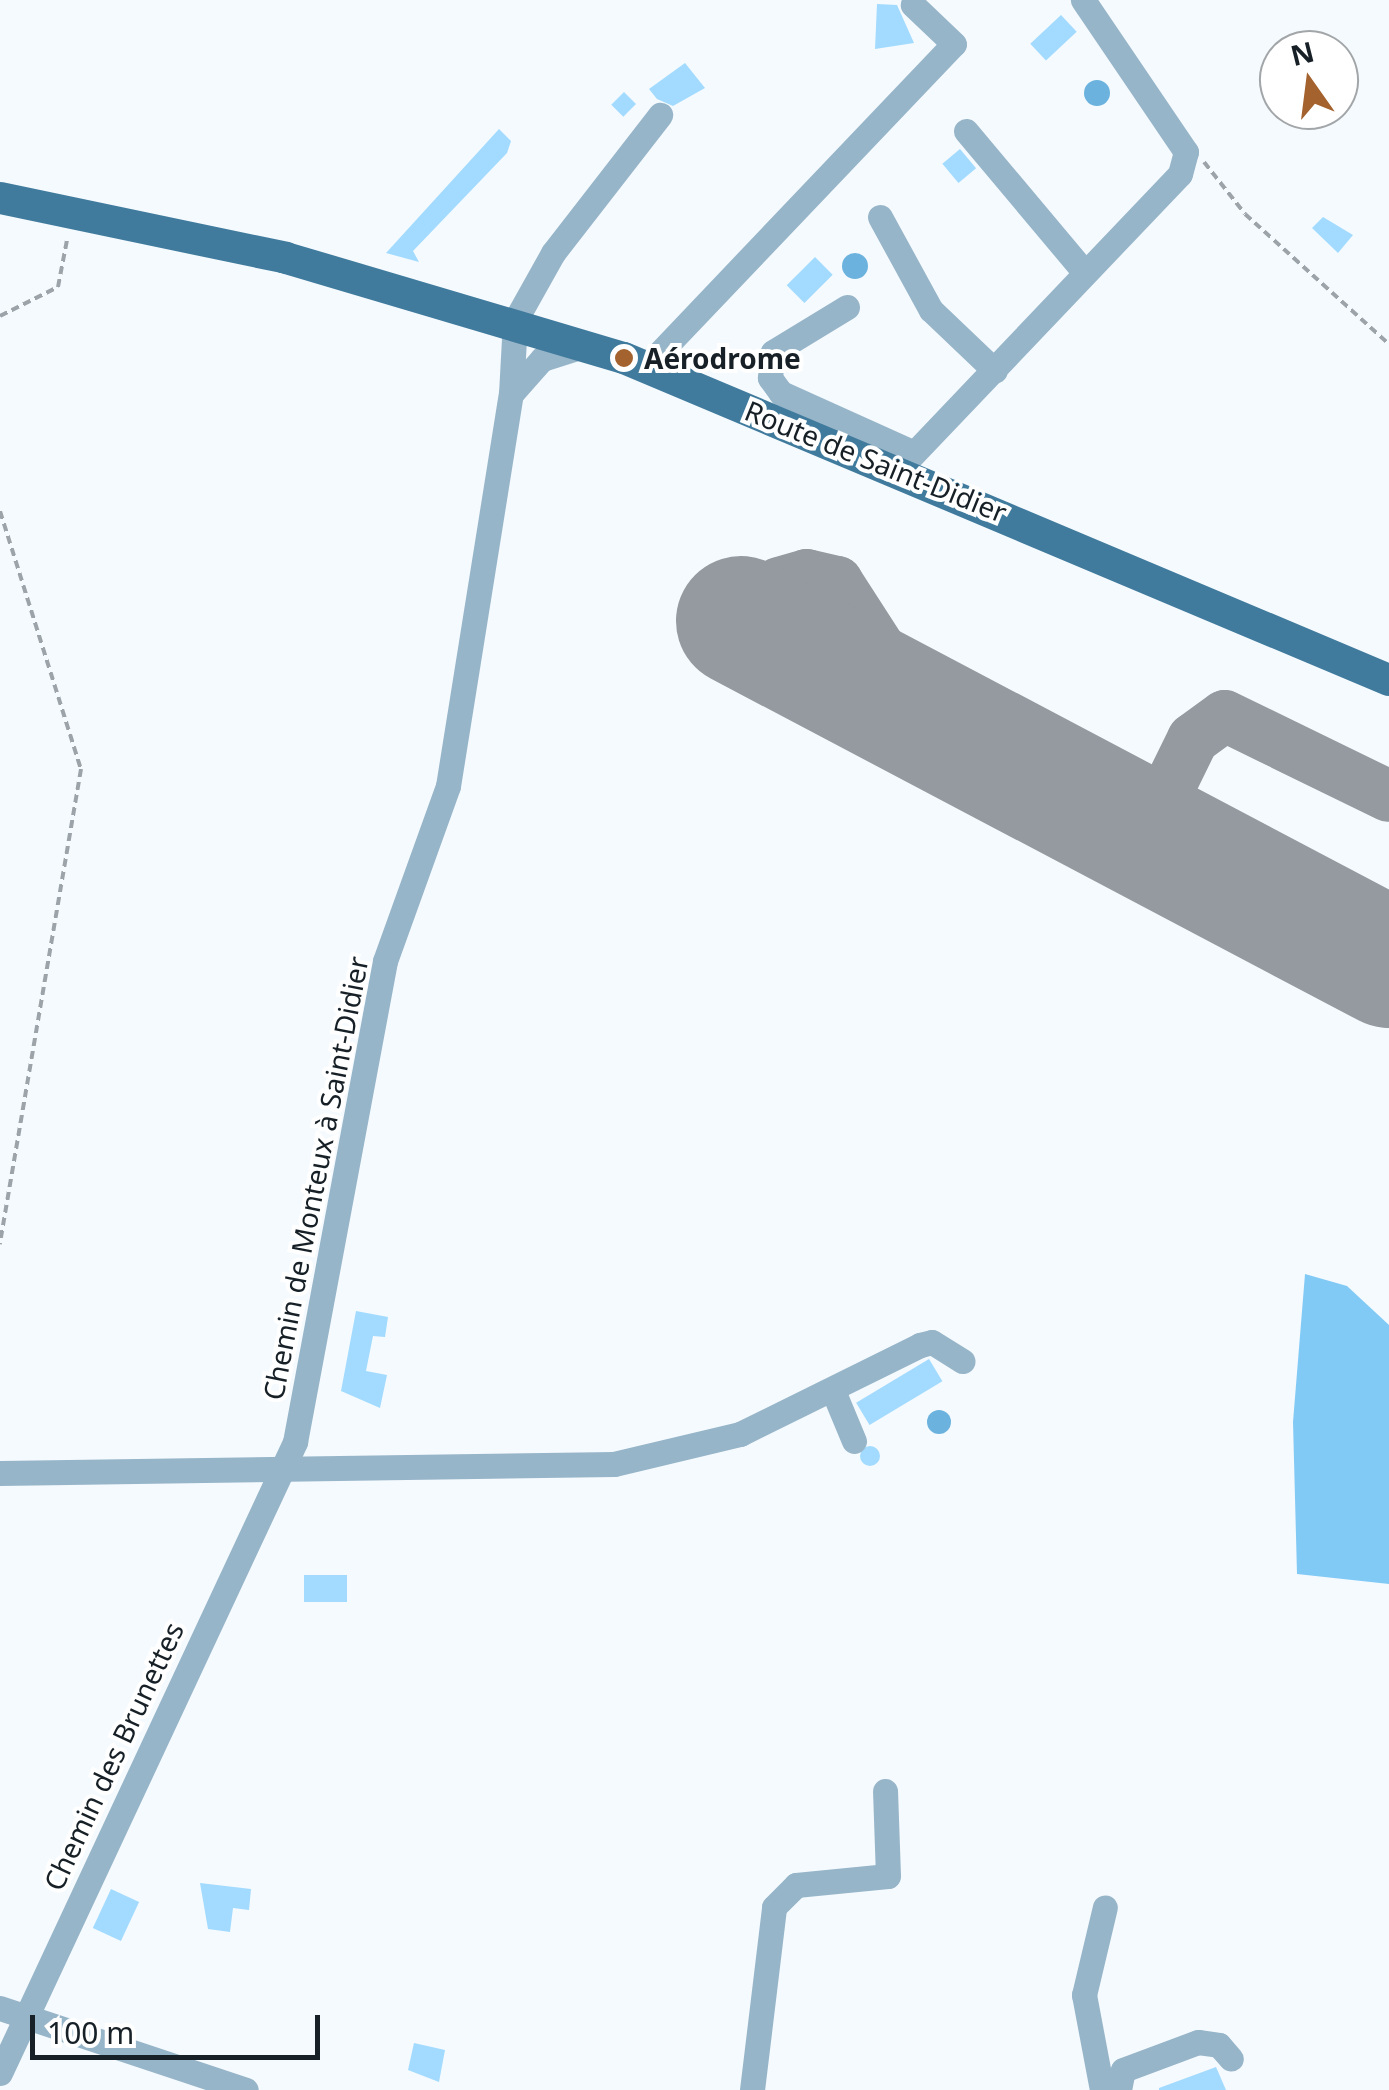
<!DOCTYPE html>
<html>
<head>
<meta charset="utf-8">
<style>
  body { margin:0 }
  #map { position:relative; width:1389px; height:2090px; overflow:hidden; background:#f5fafe; font-family:"Noto Sans",sans-serif }
  div>[style] { position:absolute }
  .forest>* { inset:0; background:#82caf6 }
  .water>* { inset:0; background:#6bb3de }
  .round { border-radius:50% }
  .taxiway>* { height:52px; margin:-26px; padding:0 26px; transform-origin:26px; border-radius:26px; background:#949aa0 }
  .runway>* { height:130px; margin:-65px; padding:0 65px; transform-origin:65px; border-radius:65px; background:#949aa0 }
  .building>* { inset:0; background:#a2dbff; transform-origin:0 0 }
  .path>* { height:4px; margin-top:-2px; transform-origin:0; background:repeating-linear-gradient(90deg,#9da4a9 0 8px,transparent 0 13px) }
  .minor>* { height:25px; margin:-12.5px; padding:0 12.5px; transform-origin:12.5px; border-radius:12.5px; background:#97b5c9 }
  .major>* { height:32px; margin:-16px; padding:0 16px; transform-origin:16px; border-radius:16px; background:#407b9d }
  .dots>* { width:28px; height:28px; translate:-50% -50%; box-sizing:border-box; border:5px solid #fff; border-radius:50% }
  span { translate:-50% -50%; white-space:nowrap; text-align:center; line-height:1.15; -webkit-text-stroke:8px #fff; paint-order:stroke }
  .poi-label { font-size:28px; color:#162026; font-weight:700 }
  .left { translate:0 -50%; text-align:left }
  .street-label { font-size:28px; color:#162026 }
  .north { position:absolute; left:1259px; top:30px; width:100px; height:100px; box-sizing:border-box; background:#fff; border:2px solid #a2a6a8; border-radius:50%; rotate:346deg; font-size:28px; font-weight:700; line-height:40px; text-align:center; color:#162026 }
  .north::after { content:''; display:block; margin:auto; width:35px; height:45px; background:#a3622e; clip-path:polygon(50% 0,100% 100%,50% 72%,0 100%) }
  .scale { position:absolute; left:30px; top:2015px; width:290px; height:45px; box-sizing:border-box; border:5px solid #162026; border-top:0; padding-left:12px; font-size:30px; line-height:35px; white-space:nowrap; color:#162026; -webkit-text-stroke:8px #fff; paint-order:stroke }
</style>
</head>
<body>
<div id="map">
  <div class="forest">
    <i style="clip-path:polygon(1305px 1274px,1347px 1286px,1389px 1325px,1389px 1584px,1297px 1574px,1293px 1422px)"></i>
  </div>
  <div class="water">
    <i class="round" style="left:1084px;top:80px;width:26px;height:26px"></i>
    <i class="round" style="left:842px;top:253px;width:26px;height:26px"></i>
    <i class="round" style="left:927px;top:1410px;width:24px;height:24px"></i>
  </div>
  <div class="taxiway">
    <i style="left:758px;top:629px;width:30px;rotate:-82deg"></i>
    <i style="left:762px;top:599px;width:23px;rotate:-43deg"></i>
    <i style="left:779px;top:583px;width:29px;rotate:-16deg"></i>
    <i style="left:807px;top:575px;width:31px;rotate:13deg"></i>
    <i style="left:837px;top:582px;width:164px;rotate:57.2deg"></i>
    <i style="left:1146px;top:835px;width:107px;rotate:-63.9deg"></i>
    <i style="left:1193px;top:739px;width:39px;rotate:-36deg"></i>
    <i style="left:1225px;top:716px;width:182px;rotate:26deg"></i>
  </div>
  <div class="runway">
    <i style="left:741px;top:621px;width:733px;rotate:27.82deg"></i>
  </div>
  <div class="building">
    <i style="clip-path:polygon(877px 4px,897px 5px,914px 43px,875px 49px)"></i>
    <i style="left:1061px;top:15px;width:23px;height:42px;rotate:47deg"></i>
    <i style="clip-path:polygon(685px 63px,705px 88px,673px 106px,657px 99px,649px 89px)"></i>
    <i style="left:624px;top:92px;width:17px;height:18px;rotate:45deg"></i>
    <i style="clip-path:polygon(499px 129px,511px 141px,507px 153px,413px 251px,419px 262px,386px 253px)"></i>
    <i style="left:960px;top:149px;width:25px;height:23px;rotate:50deg"></i>
    <i style="clip-path:polygon(1323px 217px,1353px 235px,1338px 253px,1312px 228px)"></i>
    <i style="left:815px;top:257px;width:25px;height:40px;rotate:45deg"></i>
    <i style="clip-path:polygon(356px 1311px,388px 1317px,385px 1337px,373px 1336px,366px 1371px,387px 1375px,380px 1408px,341px 1391px)"></i>
    <i style="left:929px;top:1359px;width:26px;height:85px;rotate:59deg"></i>
    <i class="round" style="left:860px;top:1446px;width:20px;height:20px"></i>
    <i style="left:347px;top:1575px;width:27px;height:43px;rotate:90deg"></i>
    <i style="clip-path:polygon(200px 1883px,251px 1889px,249px 1910px,233px 1908px,230px 1932px,208px 1929px)"></i>
    <i style="left:111px;top:1889px;width:31px;height:43px;rotate:25deg"></i>
    <i style="clip-path:polygon(414px 2043px,445px 2050px,439px 2082px,408px 2070px)"></i>
    <i style="clip-path:polygon(1216px 2067px,1226px 2090px,1159px 2090px,1159px 2088px)"></i>
  </div>
  <div class="path">
    <i style="left:1204px;top:162px;width:66px;rotate:51.7deg"></i>
    <i style="left:1245px;top:214px;width:194px;rotate:42.1deg"></i>
    <i style="left:0;top:316px;width:65px;rotate:-26.6deg"></i>
    <i style="left:58px;top:287px;width:48px;rotate:-79.2deg"></i>
    <i style="left:0;top:511px;width:270px;rotate:72.6deg"></i>
    <i style="left:81px;top:769px;width:482px;rotate:99.7deg"></i>
  </div>
  <div class="minor">
    <i style="left:966px;top:131px;width:185px;rotate:50deg"></i>
    <i style="left:880px;top:217px;width:106px;rotate:61.3deg"></i>
    <i style="left:931px;top:310px;width:88px;rotate:43.6deg"></i>
    <i style="left:847px;top:307px;width:87px;rotate:148.7deg"></i>
    <i style="left:773px;top:352px;width:26px;rotate:97deg"></i>
    <i style="left:770px;top:378px;width:19px;rotate:54deg"></i>
    <i style="left:781px;top:393px;width:144px;rotate:24.2deg"></i>
    <i style="left:646px;top:367px;width:446px;rotate:-46.4deg"></i>
    <i style="left:954px;top:44px;width:57px;rotate:-136.4deg"></i>
    <i style="left:511px;top:394px;width:47px;rotate:-48.5deg"></i>
    <i style="left:542px;top:359px;width:46px;rotate:-17.7deg"></i>
    <i style="left:899px;top:469px;width:407px;rotate:-46.4deg"></i>
    <i style="left:1180px;top:174px;width:23px;rotate:-75deg"></i>
    <i style="left:1186px;top:152px;width:184px;rotate:-124.1deg"></i>
    <i style="left:834px;top:1393px;width:52px;rotate:67.4deg"></i>
    <i style="left:0;top:1473px;width:614px;rotate:-0.84deg"></i>
    <i style="left:614px;top:1464px;width:130px;rotate:-13.4deg"></i>
    <i style="left:740px;top:1434px;width:201px;rotate:-26.3deg"></i>
    <i style="left:920px;top:1345px;width:12px;rotate:-14deg"></i>
    <i style="left:932px;top:1342px;width:36px;rotate:32deg"></i>
    <i style="left:0;top:2008px;width:259px;rotate:18.4deg"></i>
    <i style="left:0;top:2073px;width:697px;rotate:-64.94deg"></i>
    <i style="left:295px;top:1442px;width:489px;rotate:-79.4deg"></i>
    <i style="left:385px;top:961px;width:186px;rotate:-70.2deg"></i>
    <i style="left:448px;top:786px;width:397px;rotate:-80.9deg"></i>
    <i style="left:511px;top:394px;width:73px;rotate:-86.9deg"></i>
    <i style="left:515px;top:321px;width:78px;rotate:-60.8deg"></i>
    <i style="left:553px;top:253px;width:175px;rotate:-52.2deg"></i>
    <i style="left:752px;top:2090px;width:184px;rotate:-83.1deg"></i>
    <i style="left:774px;top:1907px;width:31px;rotate:-45deg"></i>
    <i style="left:796px;top:1885px;width:92px;rotate:-5.6deg"></i>
    <i style="left:888px;top:1876px;width:85px;rotate:-92deg"></i>
    <i style="left:1102px;top:2090px;width:97px;rotate:-100.7deg"></i>
    <i style="left:1084px;top:1995px;width:90px;rotate:-76.6deg"></i>
    <i style="left:1119px;top:2090px;width:20px;rotate:-79deg"></i>
    <i style="left:1123px;top:2070px;width:80px;rotate:-20.5deg"></i>
    <i style="left:1198px;top:2042px;width:21px;rotate:8deg"></i>
    <i style="left:1219px;top:2045px;width:18px;rotate:49deg"></i>
  </div>
  <div class="major">
    <i style="left:0;top:198px;width:292px;rotate:11.8deg"></i>
    <i style="left:286px;top:258px;width:352px;rotate:16.5deg"></i>
    <i style="left:624px;top:358px;width:830px;rotate:22.83deg"></i>
  </div>
  <div class="dots">
    <i style="left:624px;top:358px;background:#a3622e"></i>
  </div>
  <div class="poi-label">
    <span class="left" style="left:644px;top:358px">Aérodrome</span>
  </div>
  <div class="street-label">
    <span style="left:876px;top:461px;rotate:22deg">Route de Saint-Didier</span>
    <span style="left:315px;top:1178px;rotate:-79deg">Chemin de Monteux à Saint-Didier</span>
    <span style="left:113px;top:1756px;rotate:-65deg">Chemin des Brunettes</span>
  </div>
  <div class="north">N</div>
  <div class="scale">100 m</div>
</div>
</body>
</html>
